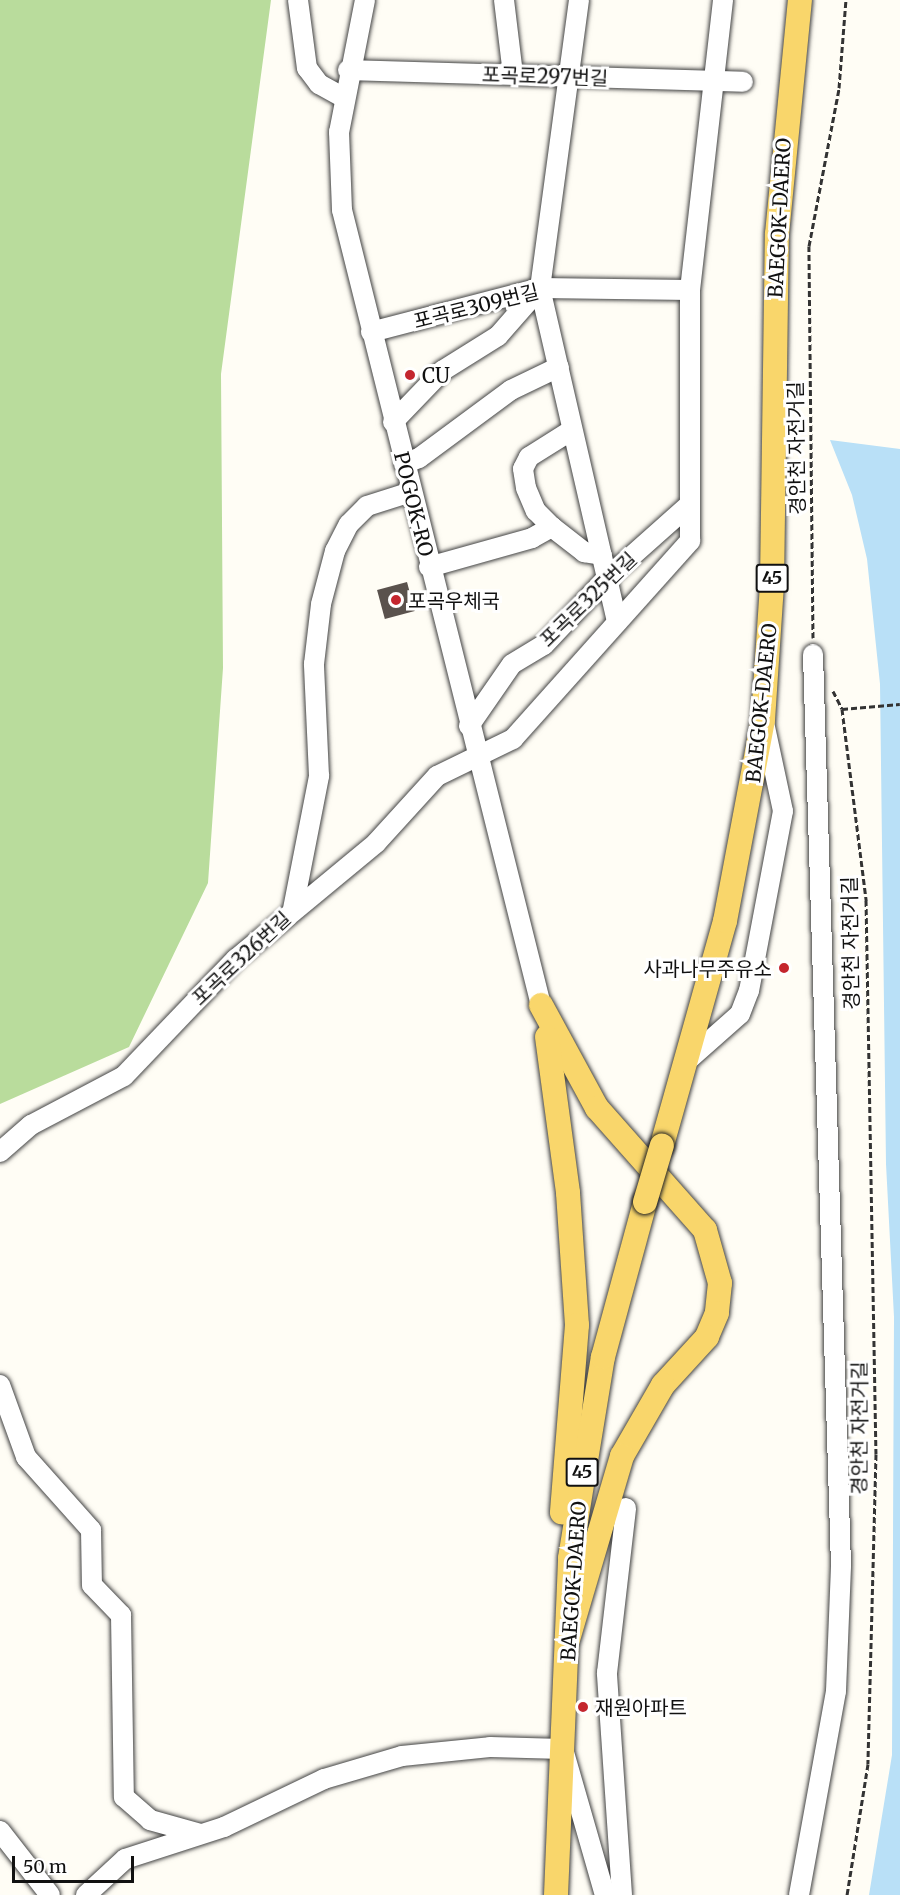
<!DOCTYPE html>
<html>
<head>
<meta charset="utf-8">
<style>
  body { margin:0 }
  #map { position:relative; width:900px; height:1895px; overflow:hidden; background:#fffdf5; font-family:Merriweather,"Noto Sans KR",serif }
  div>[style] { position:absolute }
  .forest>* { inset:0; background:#b9dc9c }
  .water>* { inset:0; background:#b9e0f7 }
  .building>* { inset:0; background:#5a524d; transform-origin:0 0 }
  .path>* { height:3px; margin-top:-1.5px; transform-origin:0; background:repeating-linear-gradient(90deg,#333 0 6px,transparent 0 9px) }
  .roads { filter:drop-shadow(0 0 2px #444) drop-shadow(0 0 2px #444) }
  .minor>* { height:20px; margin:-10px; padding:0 10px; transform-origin:10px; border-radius:10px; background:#fff }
  .major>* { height:24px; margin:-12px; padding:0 12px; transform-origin:12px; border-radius:12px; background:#f9d66b }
  .bridges { filter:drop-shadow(0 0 2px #222) drop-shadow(0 0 2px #222) }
  .major-bridge>* { height:24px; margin:-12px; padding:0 12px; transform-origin:12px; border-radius:12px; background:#f9d66b }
  .dots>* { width:16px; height:16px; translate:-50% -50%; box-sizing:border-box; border:3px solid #fff; border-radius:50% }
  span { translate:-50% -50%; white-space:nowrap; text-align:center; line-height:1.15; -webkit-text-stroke:6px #fff; paint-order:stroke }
  .shield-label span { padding:2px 4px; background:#fff; border:2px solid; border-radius:4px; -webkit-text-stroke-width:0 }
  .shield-label { font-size:18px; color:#111; font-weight:700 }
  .street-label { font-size:20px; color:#111 }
  .poi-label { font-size:20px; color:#111 }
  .left { translate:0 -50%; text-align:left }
  .right { translate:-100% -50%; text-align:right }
  .scale { position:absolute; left:12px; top:1856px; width:122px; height:27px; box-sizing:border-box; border:3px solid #111; border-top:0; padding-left:8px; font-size:18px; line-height:21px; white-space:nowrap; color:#111; -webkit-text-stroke:4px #fff; paint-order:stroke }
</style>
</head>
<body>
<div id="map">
  <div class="forest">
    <i style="clip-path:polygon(0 0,271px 0,221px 374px,223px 668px,208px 883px,129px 1047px,0 1104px)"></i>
  </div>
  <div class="water">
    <i style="clip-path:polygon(830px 440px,900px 449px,900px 1895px,869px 1895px,892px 1755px,894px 1317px,886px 1164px,880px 684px,867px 559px,852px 495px)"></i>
  </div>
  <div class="building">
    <i style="left:407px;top:582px;width:30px;height:31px;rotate:75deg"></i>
  </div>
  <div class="path">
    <i style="left:813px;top:638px;width:392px;rotate:-90.6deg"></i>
    <i style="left:809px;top:246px;width:161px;rotate:-79.2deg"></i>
    <i style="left:839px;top:88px;width:88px;rotate:-85.5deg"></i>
    <i style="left:833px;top:691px;width:20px;rotate:63deg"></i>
    <i style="left:842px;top:709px;width:193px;rotate:82.8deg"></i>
    <i style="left:866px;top:900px;width:554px;rotate:88.97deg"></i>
    <i style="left:876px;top:1454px;width:310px;rotate:91.5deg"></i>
    <i style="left:868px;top:1764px;width:133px;rotate:99.1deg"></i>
    <i style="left:842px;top:709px;width:58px;rotate:-4.9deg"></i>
  </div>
  <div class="roads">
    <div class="minor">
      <i style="left:298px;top:0;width:69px;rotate:82.5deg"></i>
      <i style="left:307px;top:68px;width:20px;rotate:53deg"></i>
      <i style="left:319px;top:84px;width:29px;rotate:29deg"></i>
      <i style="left:365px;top:0;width:135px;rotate:101.1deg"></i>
      <i style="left:339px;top:132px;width:78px;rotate:87.8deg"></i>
      <i style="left:342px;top:210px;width:820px;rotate:75.95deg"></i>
      <i style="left:504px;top:0;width:75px;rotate:83.1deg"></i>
      <i style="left:579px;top:0;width:291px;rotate:97.7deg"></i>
      <i style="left:540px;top:288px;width:343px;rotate:77deg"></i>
      <i style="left:348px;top:70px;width:395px;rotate:1.7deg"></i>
      <i style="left:371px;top:332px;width:175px;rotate:-14.6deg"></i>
      <i style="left:540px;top:288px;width:150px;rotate:0.8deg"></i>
      <i style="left:393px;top:422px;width:71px;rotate:-46.1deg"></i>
      <i style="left:442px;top:371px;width:66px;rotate:-32deg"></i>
      <i style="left:498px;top:336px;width:64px;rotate:-48.8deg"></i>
      <i style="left:572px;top:430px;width:51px;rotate:147.9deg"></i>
      <i style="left:529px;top:457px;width:13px;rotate:117deg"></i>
      <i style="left:523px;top:469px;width:19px;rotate:81deg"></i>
      <i style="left:526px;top:488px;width:25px;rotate:67deg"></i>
      <i style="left:536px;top:511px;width:23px;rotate:45deg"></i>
      <i style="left:552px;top:527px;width:41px;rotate:38deg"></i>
      <i style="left:584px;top:552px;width:18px;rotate:9deg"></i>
      <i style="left:404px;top:464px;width:16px;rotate:-22deg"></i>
      <i style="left:419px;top:458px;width:114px;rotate:-36.5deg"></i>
      <i style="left:511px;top:390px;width:53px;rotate:-25.6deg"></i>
      <i style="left:429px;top:567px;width:107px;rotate:-15.7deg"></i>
      <i style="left:532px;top:538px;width:23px;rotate:-29deg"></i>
      <i style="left:469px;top:726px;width:75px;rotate:-55.3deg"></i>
      <i style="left:512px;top:664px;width:37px;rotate:-31deg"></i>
      <i style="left:544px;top:645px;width:92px;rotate:-46.8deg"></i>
      <i style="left:607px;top:578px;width:111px;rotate:-41.7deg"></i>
      <i style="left:293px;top:909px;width:136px;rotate:-78.9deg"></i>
      <i style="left:319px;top:776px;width:112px;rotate:-92.6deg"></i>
      <i style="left:314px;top:664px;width:60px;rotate:-83.3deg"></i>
      <i style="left:321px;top:604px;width:55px;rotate:-75.2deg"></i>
      <i style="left:335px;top:551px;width:30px;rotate:-63deg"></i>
      <i style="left:349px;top:524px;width:25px;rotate:-45deg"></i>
      <i style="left:367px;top:506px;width:46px;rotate:-17.7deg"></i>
      <i style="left:688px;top:1060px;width:69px;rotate:-41.5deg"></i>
      <i style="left:740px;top:1014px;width:25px;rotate:-69deg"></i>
      <i style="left:749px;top:991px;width:183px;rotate:-79.3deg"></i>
      <i style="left:783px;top:811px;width:91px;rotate:-102.1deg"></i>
      <i style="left:0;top:1152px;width:41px;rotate:-41.1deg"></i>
      <i style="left:31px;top:1125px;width:105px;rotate:-27.8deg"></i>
      <i style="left:124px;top:1076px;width:162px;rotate:-46.3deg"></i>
      <i style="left:236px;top:959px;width:182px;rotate:-39.6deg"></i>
      <i style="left:376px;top:843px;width:91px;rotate:-47.7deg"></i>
      <i style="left:437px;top:776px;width:85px;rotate:-26deg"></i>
      <i style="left:513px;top:739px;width:266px;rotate:-48.2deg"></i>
      <i style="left:690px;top:541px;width:251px;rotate:-90deg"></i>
      <i style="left:690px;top:290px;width:292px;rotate:-83.5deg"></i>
      <i style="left:0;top:1385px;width:77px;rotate:70.1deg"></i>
      <i style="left:26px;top:1457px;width:98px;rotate:48.3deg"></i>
      <i style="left:91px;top:1530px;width:55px;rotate:89deg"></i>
      <i style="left:92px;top:1585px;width:42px;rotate:46deg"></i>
      <i style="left:121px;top:1615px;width:182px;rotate:89.1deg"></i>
      <i style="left:124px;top:1797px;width:35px;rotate:41deg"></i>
      <i style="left:150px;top:1820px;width:52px;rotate:15.6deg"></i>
      <i style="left:0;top:1831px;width:81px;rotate:52deg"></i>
      <i style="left:86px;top:1895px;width:53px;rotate:-42.7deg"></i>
      <i style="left:125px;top:1859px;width:104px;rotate:-17.9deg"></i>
      <i style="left:224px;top:1827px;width:111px;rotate:-25.6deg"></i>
      <i style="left:324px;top:1779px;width:81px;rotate:-16.4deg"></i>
      <i style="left:402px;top:1756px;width:88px;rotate:-5.8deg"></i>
      <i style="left:490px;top:1747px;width:73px;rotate:1.6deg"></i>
      <i style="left:563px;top:1749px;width:152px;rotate:74deg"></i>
      <i style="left:622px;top:1895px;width:223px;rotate:-93.9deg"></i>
      <i style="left:607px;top:1673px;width:166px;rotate:-83.4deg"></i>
      <i style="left:799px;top:1895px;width:207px;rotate:-79.7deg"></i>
      <i style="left:836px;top:1691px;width:125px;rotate:-87.7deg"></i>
      <i style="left:841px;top:1566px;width:912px;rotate:-91.76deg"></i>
    </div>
    <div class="major">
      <i style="left:541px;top:1005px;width:117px;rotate:61.5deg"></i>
      <i style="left:597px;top:1108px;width:163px;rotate:48.5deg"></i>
      <i style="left:705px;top:1230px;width:55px;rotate:74.2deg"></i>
      <i style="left:720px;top:1283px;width:30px;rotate:96deg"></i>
      <i style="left:717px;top:1313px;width:26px;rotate:113deg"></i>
      <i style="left:707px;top:1337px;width:65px;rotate:132.5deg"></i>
      <i style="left:663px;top:1385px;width:82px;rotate:120deg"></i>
      <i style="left:622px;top:1456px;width:192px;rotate:106.4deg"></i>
      <i style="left:547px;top:1037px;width:157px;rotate:82.3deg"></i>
      <i style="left:568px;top:1193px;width:132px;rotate:86.1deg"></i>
      <i style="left:577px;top:1325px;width:188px;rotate:94.6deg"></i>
      <i style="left:662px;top:1145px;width:233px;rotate:-74.3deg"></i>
      <i style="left:725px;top:921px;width:205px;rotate:-79.3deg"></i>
      <i style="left:763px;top:720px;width:136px;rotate:-86.2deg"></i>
      <i style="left:772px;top:584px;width:350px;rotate:-89.2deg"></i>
      <i style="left:777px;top:234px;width:235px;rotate:-84.4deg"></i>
      <i style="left:556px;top:1895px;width:337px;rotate:-87.6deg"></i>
      <i style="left:570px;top:1558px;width:204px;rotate:-80.7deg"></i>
      <i style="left:603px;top:1357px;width:161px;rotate:-74.8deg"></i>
    </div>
  </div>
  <div class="bridges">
    <div class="major-bridge">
      <i style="left:645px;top:1202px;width:59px;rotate:-73.4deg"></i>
    </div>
  </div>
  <div class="dots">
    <i style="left:410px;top:375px;background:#c4262e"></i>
    <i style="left:396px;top:600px;background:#c4262e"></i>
    <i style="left:784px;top:968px;background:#c4262e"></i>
    <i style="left:583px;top:1707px;background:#c4262e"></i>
  </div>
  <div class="shield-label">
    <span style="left:772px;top:578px">45</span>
    <span style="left:582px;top:1472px">45</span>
  </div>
  <div class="street-label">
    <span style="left:545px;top:76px;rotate:2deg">포곡로297번길</span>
    <span style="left:779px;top:218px;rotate:-87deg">BAEGOK-DAERO</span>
    <span style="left:476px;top:306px;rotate:-14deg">포곡로309번길</span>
    <span style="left:796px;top:448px;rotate:-91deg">경안천 자전거길</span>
    <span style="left:414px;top:504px;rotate:76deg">POGOK-RO</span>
    <span style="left:588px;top:599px;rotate:-44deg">포곡로325번길</span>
    <span style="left:761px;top:703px;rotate:-84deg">BAEGOK-DAERO</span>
    <span style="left:850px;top:943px;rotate:-91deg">경안천 자전거길</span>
    <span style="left:241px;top:958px;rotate:-43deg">포곡로326번길</span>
    <span style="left:859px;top:1428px;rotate:-90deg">경안천 자전거길</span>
    <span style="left:573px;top:1581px;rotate:-86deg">BAEGOK-DAERO</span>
  </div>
  <div class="poi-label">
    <span class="left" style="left:422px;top:375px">CU</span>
    <span class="left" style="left:408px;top:600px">포곡우체국</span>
    <span class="right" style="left:772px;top:968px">사과나무주유소</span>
    <span class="left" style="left:595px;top:1707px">재원아파트</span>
  </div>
  <div class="scale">50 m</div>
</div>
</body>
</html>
